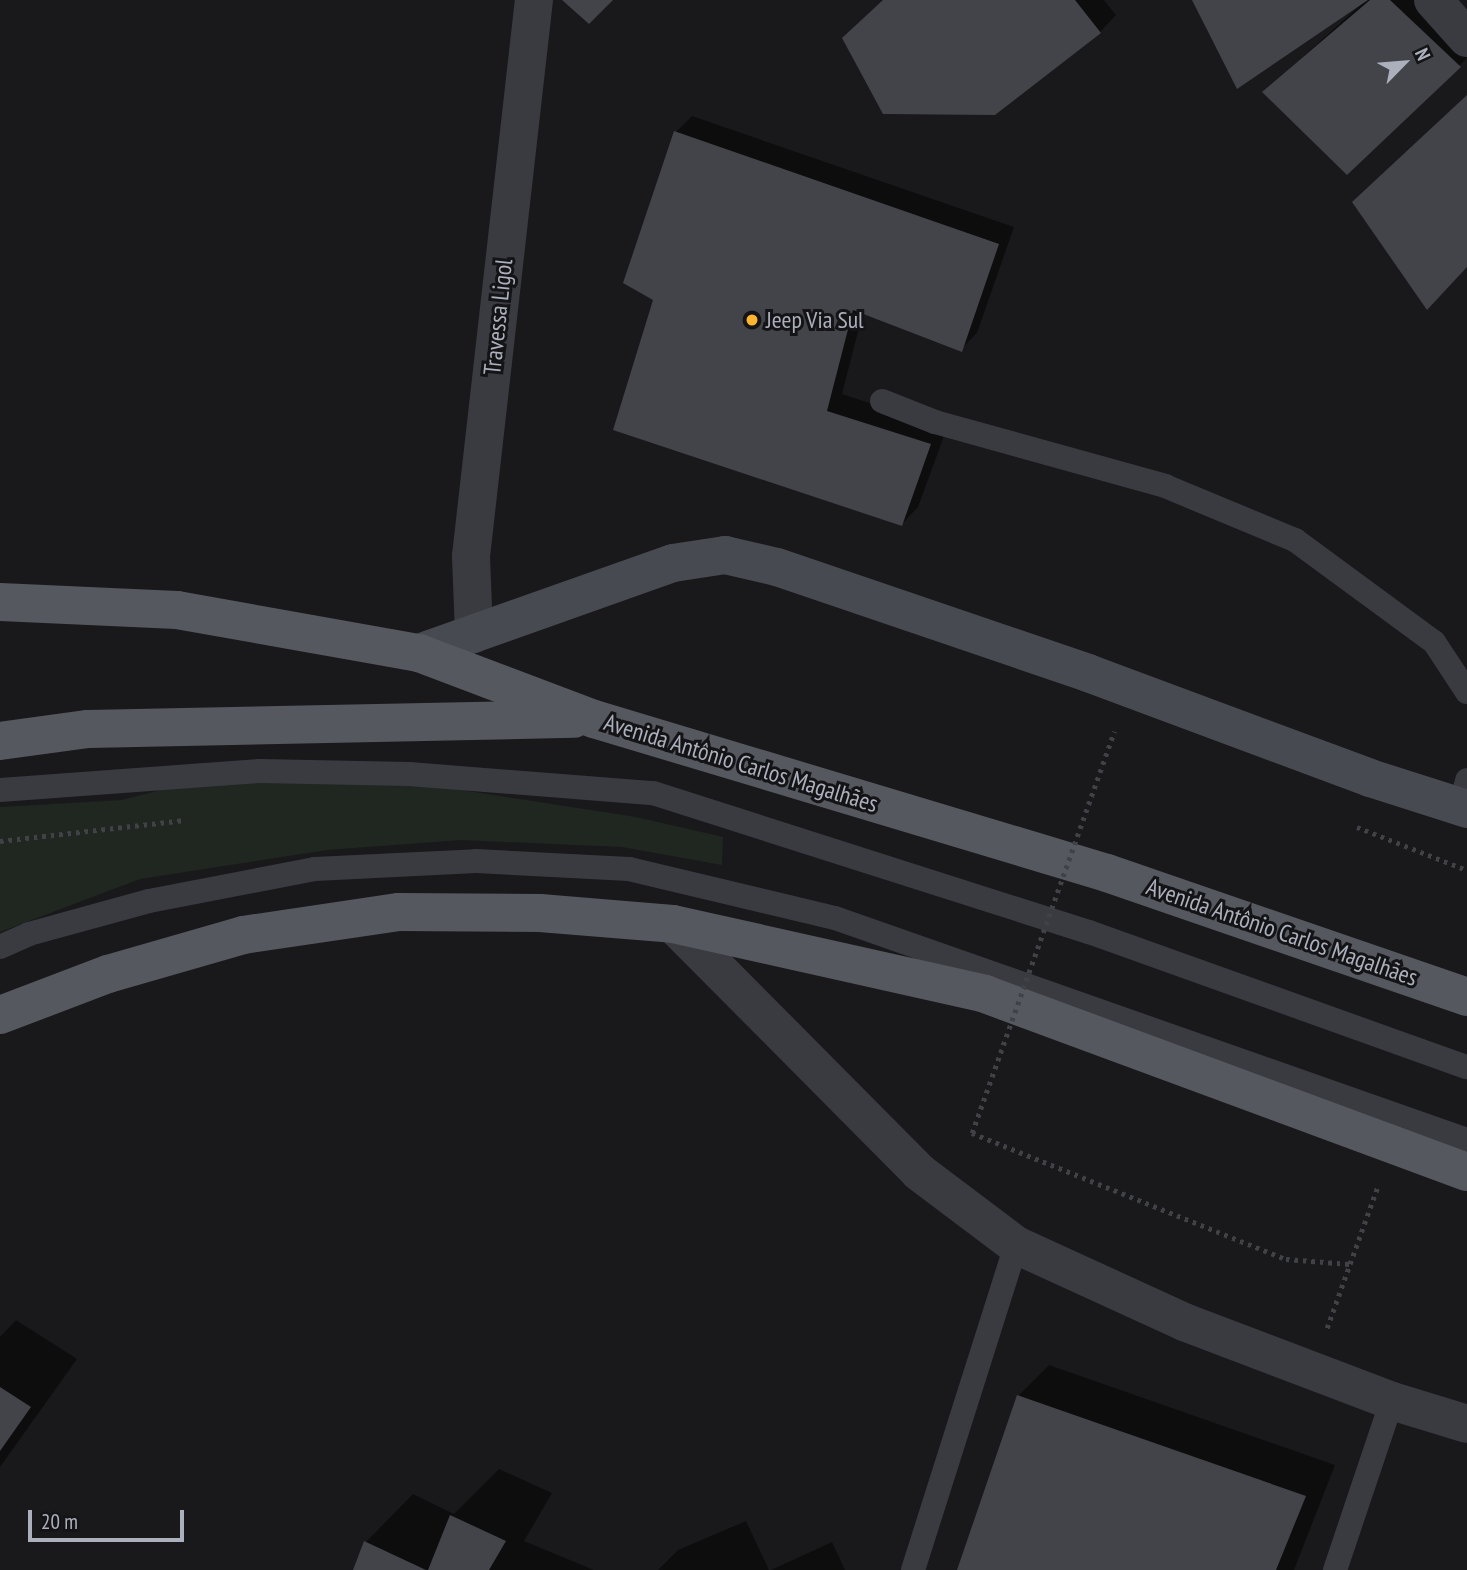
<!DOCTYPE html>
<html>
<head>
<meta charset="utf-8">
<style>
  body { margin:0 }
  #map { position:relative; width:1467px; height:1570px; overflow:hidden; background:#19191c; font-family:"PT Sans Narrow",sans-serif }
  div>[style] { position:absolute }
  .green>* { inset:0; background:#1f2720 }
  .shadow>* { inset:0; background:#0007 }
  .building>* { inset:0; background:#434449 }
  .path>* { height:4.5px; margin-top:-2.25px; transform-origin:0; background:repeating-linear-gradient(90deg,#404248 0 3.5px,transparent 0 8.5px) }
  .lane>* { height:24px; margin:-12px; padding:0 12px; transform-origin:12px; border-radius:12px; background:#3a3b41 }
  .street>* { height:38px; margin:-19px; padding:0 19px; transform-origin:19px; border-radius:19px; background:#3a3b41 }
  .secondary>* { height:38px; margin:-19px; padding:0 19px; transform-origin:19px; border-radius:19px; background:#484a51 }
  .primary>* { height:38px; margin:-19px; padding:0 19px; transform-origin:19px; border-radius:19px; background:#565860 }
  .path-bridge>* { height:4.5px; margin-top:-2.25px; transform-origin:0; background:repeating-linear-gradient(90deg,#404248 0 3.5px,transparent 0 8.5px) }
  .dots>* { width:19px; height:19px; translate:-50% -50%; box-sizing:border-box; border:4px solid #141417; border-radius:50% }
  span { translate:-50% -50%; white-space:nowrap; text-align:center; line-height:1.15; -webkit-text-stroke:6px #141417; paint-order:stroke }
  .street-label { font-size:24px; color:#abb0bc }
  .poi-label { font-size:24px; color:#abb0bc }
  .left { translate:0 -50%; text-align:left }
  .north { position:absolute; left:1369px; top:28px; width:70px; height:70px; -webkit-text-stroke:5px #141417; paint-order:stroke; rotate:65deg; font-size:19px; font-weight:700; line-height:28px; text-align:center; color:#abb0bc }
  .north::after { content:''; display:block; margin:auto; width:24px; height:32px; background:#abb0bc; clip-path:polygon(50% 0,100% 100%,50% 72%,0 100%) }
  .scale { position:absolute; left:28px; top:1510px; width:156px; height:32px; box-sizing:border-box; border:4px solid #abb0bc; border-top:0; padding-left:9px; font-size:21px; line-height:24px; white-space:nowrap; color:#abb0bc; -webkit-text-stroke:5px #141417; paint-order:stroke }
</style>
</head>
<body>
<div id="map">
  <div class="green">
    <i style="clip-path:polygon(274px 761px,636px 817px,723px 837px,722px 865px,622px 847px,461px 840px,327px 850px,140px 879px,0 932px,0 807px,122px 800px)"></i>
  </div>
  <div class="shadow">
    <i style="clip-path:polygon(884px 0,1104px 0,1116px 15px,1100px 32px)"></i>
    <i style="clip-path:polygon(1366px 0,1424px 0,1467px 41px,1467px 58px,1347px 172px,1264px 92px)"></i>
    <i style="clip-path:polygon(692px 116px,1014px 227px,977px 333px,961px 349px,863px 312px,842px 394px,947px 428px,918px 507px,902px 524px,655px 299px,676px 132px)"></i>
    <i style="clip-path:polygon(16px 1320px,77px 1359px,0 1467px,0 1337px)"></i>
    <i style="clip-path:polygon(1049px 1365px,1335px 1465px,1294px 1570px,958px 1570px,1018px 1396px)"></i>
    <i style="clip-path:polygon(499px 1469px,552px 1493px,524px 1541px,594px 1570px,355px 1570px,366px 1542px,413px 1494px,454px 1514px)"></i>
    <i style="clip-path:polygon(746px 1521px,769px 1570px,658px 1570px,678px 1550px)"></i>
    <i style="clip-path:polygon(832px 1542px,845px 1570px,771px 1570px)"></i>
  </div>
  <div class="building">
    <i style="clip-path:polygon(562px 0,613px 0,589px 24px)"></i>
    <i style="clip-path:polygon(883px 0,1075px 0,1101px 33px,995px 115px,883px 114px,842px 38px)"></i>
    <i style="clip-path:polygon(1192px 0,1368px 0,1237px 89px)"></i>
    <i style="clip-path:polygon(1370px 0,1390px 0,1461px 67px,1347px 175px,1262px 92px)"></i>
    <i style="clip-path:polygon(1467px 95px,1467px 267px,1427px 310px,1352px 202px)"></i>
    <i style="clip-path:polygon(674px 131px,999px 244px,962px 352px,853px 310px,827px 411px,931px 444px,902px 526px,613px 430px,653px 300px,623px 283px)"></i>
    <i style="clip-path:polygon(0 1387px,31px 1407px,0 1451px)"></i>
    <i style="clip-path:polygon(1017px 1395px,1306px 1496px,1276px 1570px,957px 1570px)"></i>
    <i style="clip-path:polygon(450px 1515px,506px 1541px,489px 1570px,428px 1570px)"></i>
    <i style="clip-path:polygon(364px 1541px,426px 1570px,353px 1570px)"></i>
  </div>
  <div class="path">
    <i style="left:1357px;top:827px;width:118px;rotate:21.4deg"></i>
    <i style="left:0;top:841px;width:184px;rotate:-6.5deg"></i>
    <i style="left:972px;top:1133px;width:338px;rotate:21.9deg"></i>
    <i style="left:1286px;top:1259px;width:64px;rotate:4.5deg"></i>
    <i style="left:1327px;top:1328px;width:149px;rotate:-70.3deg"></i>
  </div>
  <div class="lane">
    <i style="left:882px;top:401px;width:57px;rotate:21.6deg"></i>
    <i style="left:935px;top:422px;width:239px;rotate:15.5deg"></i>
    <i style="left:1165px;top:486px;width:141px;rotate:22.6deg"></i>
    <i style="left:1295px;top:540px;width:172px;rotate:36.3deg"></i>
    <i style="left:1434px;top:642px;width:60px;rotate:56.6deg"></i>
    <i style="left:0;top:790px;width:261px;rotate:-4.2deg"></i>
    <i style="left:260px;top:771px;width:149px;rotate:1.2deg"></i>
    <i style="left:409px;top:774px;width:245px;rotate:4.5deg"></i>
    <i style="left:653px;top:793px;width:458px;rotate:17.7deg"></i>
    <i style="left:1089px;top:932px;width:401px;rotate:19.7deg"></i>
    <i style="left:1460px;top:807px;width:28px;rotate:-75deg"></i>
    <i style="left:0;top:947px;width:32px;rotate:-24deg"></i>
    <i style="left:29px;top:934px;width:124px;rotate:-15.4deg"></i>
    <i style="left:149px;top:901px;width:169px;rotate:-10.9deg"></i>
    <i style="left:315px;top:869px;width:161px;rotate:-2.8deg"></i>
    <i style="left:476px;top:861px;width:153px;rotate:3deg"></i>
    <i style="left:629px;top:869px;width:212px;rotate:13.4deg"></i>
    <i style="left:835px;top:918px;width:670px;rotate:19.35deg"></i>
    <i style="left:913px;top:1570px;width:341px;rotate:-72.4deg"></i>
    <i style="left:1335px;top:1570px;width:178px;rotate:-71.4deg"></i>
  </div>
  <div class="street">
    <i style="left:1433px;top:0;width:51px;rotate:48.2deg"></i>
    <i style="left:474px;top:634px;width:78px;rotate:-92.2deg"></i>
    <i style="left:471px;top:556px;width:560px;rotate:-83.54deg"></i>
    <i style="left:673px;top:924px;width:349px;rotate:45.2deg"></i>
    <i style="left:919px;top:1172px;width:121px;rotate:37deg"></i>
    <i style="left:1016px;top:1245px;width:185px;rotate:24.6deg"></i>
    <i style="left:1184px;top:1322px;width:222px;rotate:20.8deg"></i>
    <i style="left:1392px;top:1401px;width:78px;rotate:17deg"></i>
  </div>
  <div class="secondary">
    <i style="left:419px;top:653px;width:269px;rotate:-19.5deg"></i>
    <i style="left:673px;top:563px;width:53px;rotate:-8.7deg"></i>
    <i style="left:725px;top:555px;width:53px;rotate:13deg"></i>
    <i style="left:777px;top:567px;width:329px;rotate:18.8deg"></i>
    <i style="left:1088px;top:673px;width:301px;rotate:20.4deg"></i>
    <i style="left:1370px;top:778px;width:102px;rotate:17.7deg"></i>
  </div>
  <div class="primary">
    <i style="left:0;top:602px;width:177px;rotate:2.6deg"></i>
    <i style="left:177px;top:610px;width:246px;rotate:10.1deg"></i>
    <i style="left:419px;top:653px;width:187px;rotate:20.7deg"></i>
    <i style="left:594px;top:719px;width:536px;rotate:16.71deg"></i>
    <i style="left:1107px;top:873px;width:381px;rotate:19deg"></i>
    <i style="left:0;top:741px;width:89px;rotate:-7.8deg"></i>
    <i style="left:88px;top:729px;width:486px;rotate:-1.2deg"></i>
    <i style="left:0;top:1015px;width:116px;rotate:-20.8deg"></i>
    <i style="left:108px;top:974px;width:141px;rotate:-16.1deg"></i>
    <i style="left:243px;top:935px;width:158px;rotate:-8.4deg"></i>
    <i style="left:399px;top:912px;width:141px;rotate:0.4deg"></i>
    <i style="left:540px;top:913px;width:133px;rotate:4.7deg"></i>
    <i style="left:673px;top:924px;width:320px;rotate:12.6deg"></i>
    <i style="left:985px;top:994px;width:514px;rotate:20.27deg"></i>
  </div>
  <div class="path-bridge">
    <i style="left:972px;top:1133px;width:426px;rotate:-70.5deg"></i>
  </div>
  <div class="dots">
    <i style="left:752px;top:320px;background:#fbb531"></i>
  </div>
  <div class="street-label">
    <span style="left:498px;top:317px;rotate:-84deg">Travessa Ligol</span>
    <span style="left:741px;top:763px;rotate:17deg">Avenida Antônio Carlos Magalhães</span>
    <span style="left:1282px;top:932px;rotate:19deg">Avenida Antônio Carlos Magalhães</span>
  </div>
  <div class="poi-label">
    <span class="left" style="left:766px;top:320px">Jeep Via Sul</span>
  </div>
  <div class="north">N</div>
  <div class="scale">20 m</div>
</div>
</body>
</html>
